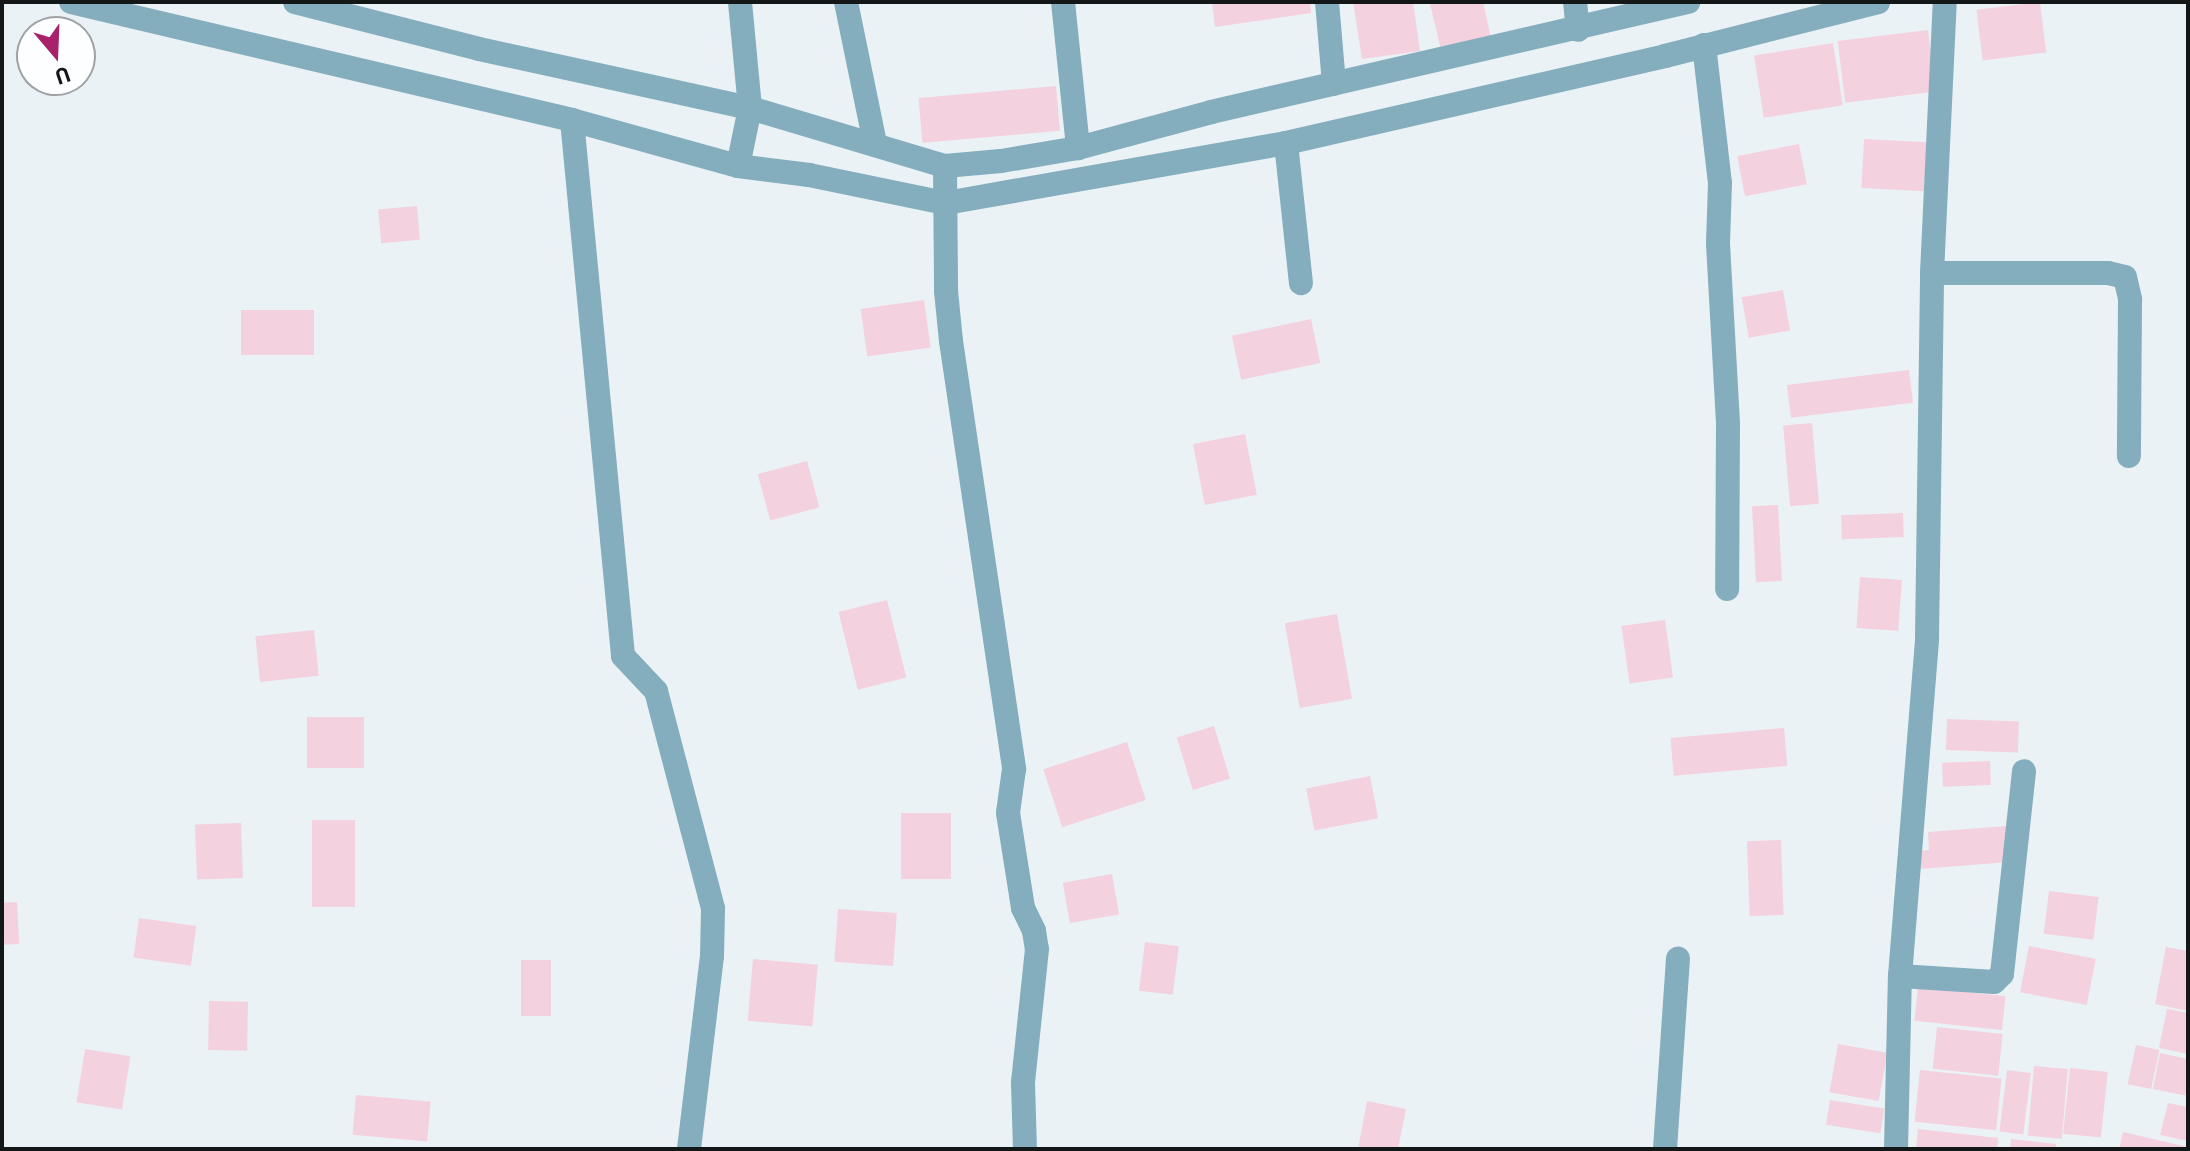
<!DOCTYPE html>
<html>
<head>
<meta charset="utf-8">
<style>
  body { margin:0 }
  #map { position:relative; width:2190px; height:1151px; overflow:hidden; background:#eaf2f6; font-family:Barlow,sans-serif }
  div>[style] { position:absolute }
  .building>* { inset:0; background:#f4d1df; transform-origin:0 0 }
  .minor>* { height:24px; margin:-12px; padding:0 12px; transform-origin:12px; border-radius:12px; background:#84aebd }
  span { translate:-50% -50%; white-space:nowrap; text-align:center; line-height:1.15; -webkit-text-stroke:8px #fdfeff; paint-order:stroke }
  .frame { position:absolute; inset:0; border:4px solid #141718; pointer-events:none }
  .north { position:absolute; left:16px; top:16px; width:80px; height:80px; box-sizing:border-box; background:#fdfeff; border:2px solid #a0a2a3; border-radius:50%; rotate:161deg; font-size:22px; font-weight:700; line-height:32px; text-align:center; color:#141718 }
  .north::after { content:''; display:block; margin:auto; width:28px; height:36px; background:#a7216b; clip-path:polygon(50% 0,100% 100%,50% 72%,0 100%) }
</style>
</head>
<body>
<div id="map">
  <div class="building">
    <i style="clip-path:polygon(1212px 2px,1310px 2px,1311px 13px,1215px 27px)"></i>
    <i style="clip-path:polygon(1353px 2px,1413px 2px,1420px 51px,1362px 59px)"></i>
    <i style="clip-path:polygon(1437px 2px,1483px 2px,1491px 38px,1441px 50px,1430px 4px)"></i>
    <i style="left:2040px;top:2px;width:51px;height:64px;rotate:83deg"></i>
    <i style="left:1928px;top:30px;width:62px;height:91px;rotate:83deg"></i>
    <i style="left:1833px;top:43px;width:63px;height:80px;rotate:81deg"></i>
    <i style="left:1056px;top:86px;width:45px;height:138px;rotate:85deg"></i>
    <i style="left:1864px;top:139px;width:63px;height:49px;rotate:3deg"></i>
    <i style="left:1799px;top:144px;width:41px;height:63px;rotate:79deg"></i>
    <i style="left:417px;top:206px;width:34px;height:39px;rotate:85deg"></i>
    <i style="left:1783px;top:290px;width:41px;height:42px;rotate:80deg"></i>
    <i style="left:924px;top:300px;width:48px;height:64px;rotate:82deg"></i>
    <i style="left:241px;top:310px;width:73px;height:45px"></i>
    <i style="left:1311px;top:319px;width:45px;height:81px;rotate:78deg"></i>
    <i style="left:1909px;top:370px;width:33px;height:123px;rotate:83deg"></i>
    <i style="left:1812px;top:423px;width:81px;height:29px;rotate:85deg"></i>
    <i style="left:1245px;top:434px;width:62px;height:53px;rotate:79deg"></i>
    <i style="left:807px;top:461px;width:48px;height:51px;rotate:75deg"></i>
    <i style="left:1778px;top:505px;width:76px;height:26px;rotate:87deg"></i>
    <i style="left:1903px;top:513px;width:24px;height:62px;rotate:88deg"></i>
    <i style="left:1860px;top:577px;width:42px;height:51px;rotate:4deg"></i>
    <i style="left:887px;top:600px;width:80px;height:50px;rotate:76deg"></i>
    <i style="left:1337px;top:614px;width:86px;height:53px;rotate:80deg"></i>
    <i style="left:1665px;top:620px;width:58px;height:44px;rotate:82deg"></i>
    <i style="left:314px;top:630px;width:46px;height:59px;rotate:84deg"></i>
    <i style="left:364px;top:717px;width:51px;height:57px;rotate:90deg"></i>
    <i style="left:1947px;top:719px;width:72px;height:31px;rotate:2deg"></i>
    <i style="left:1214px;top:726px;width:55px;height:39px;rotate:73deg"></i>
    <i style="left:1784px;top:728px;width:38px;height:114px;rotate:85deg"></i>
    <i style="left:1127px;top:742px;width:61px;height:88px;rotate:72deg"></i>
    <i style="left:1990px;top:761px;width:24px;height:48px;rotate:88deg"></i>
    <i style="left:1370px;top:776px;width:43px;height:65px;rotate:79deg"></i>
    <i style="left:901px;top:813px;width:50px;height:66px"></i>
    <i style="left:312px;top:820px;width:43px;height:87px"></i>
    <i style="left:241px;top:823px;width:55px;height:46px;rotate:88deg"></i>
    <i style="clip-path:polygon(2007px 826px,2010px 862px,1920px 869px,1919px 851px,1929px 850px,1928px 832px)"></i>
    <i style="left:1781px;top:840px;width:75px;height:34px;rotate:88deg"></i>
    <i style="left:1112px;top:874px;width:41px;height:50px;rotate:80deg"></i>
    <i style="left:2049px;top:891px;width:50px;height:43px;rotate:7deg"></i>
    <i style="left:17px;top:902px;width:42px;height:15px;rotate:87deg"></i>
    <i style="left:838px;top:909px;width:59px;height:53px;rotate:4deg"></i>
    <i style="left:139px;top:918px;width:58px;height:40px;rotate:8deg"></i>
    <i style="left:1145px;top:942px;width:34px;height:49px;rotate:7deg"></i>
    <i style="left:2029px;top:946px;width:68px;height:47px;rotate:11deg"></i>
    <i style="clip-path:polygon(2166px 947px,2188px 951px,2188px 1011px,2155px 1004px)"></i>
    <i style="left:753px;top:959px;width:65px;height:62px;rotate:5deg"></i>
    <i style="left:521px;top:960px;width:30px;height:56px"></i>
    <i style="left:1918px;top:987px;width:88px;height:34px;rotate:6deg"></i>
    <i style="left:209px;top:1001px;width:39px;height:49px;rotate:1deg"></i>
    <i style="clip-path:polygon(2167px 1009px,2188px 1013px,2188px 1054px,2159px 1048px)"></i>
    <i style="left:1937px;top:1027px;width:66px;height:42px;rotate:6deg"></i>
    <i style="left:1838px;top:1044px;width:50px;height:49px;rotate:10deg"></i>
    <i style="left:2136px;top:1045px;width:24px;height:40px;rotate:12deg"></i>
    <i style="left:85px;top:1049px;width:46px;height:54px;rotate:9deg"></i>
    <i style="clip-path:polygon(2160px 1053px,2188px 1059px,2188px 1096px,2153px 1089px)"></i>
    <i style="left:2034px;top:1066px;width:34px;height:70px;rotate:5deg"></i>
    <i style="left:2070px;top:1068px;width:38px;height:66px;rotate:6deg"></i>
    <i style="left:1920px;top:1070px;width:82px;height:52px;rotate:6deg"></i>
    <i style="left:2007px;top:1070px;width:24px;height:62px;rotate:7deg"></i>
    <i style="left:356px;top:1095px;width:75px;height:40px;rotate:5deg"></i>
    <i style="left:1830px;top:1100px;width:55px;height:25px;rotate:9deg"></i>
    <i style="clip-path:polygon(1367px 1101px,1406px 1109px,1398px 1149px,1358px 1149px)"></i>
    <i style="clip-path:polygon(2168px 1103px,2188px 1107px,2188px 1141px,2160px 1135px)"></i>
    <i style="clip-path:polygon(1918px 1129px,1998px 1138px,1997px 1149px,1916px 1149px)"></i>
    <i style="clip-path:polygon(2123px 1132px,2188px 1147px,2188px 1149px,2119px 1149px)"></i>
    <i style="clip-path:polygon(2011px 1139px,2056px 1144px,2056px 1149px,2010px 1149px)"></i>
  </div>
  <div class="minor">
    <i style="left:71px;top:2px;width:515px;rotate:13.25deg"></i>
    <i style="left:572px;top:120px;width:172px;rotate:15.5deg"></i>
    <i style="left:738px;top:166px;width:72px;rotate:7.2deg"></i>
    <i style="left:809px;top:175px;width:140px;rotate:11.6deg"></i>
    <i style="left:946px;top:203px;width:345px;rotate:-10deg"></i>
    <i style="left:1286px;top:143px;width:389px;rotate:-12.9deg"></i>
    <i style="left:1665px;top:56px;width:220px;rotate:-14.2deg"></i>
    <i style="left:295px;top:2px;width:190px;rotate:14.3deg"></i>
    <i style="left:479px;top:49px;width:277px;rotate:12.3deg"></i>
    <i style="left:750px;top:108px;width:203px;rotate:16.6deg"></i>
    <i style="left:945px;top:166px;width:56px;rotate:-5.1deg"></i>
    <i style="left:1001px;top:161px;width:78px;rotate:-9.6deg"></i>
    <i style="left:1078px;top:148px;width:138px;rotate:-15.1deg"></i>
    <i style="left:1211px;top:112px;width:490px;rotate:-13deg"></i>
    <i style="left:846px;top:2px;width:144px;rotate:78.4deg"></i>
    <i style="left:1063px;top:2px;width:147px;rotate:84.1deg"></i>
    <i style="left:1327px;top:2px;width:82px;rotate:85.1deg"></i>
    <i style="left:1575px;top:2px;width:28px;rotate:84deg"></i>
    <i style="left:1704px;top:45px;width:139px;rotate:83.4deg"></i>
    <i style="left:1720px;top:183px;width:61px;rotate:91.9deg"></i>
    <i style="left:1718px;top:244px;width:181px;rotate:86.8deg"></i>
    <i style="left:1728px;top:425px;width:164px;rotate:90.3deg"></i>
    <i style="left:572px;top:120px;width:538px;rotate:84.56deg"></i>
    <i style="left:623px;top:656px;width:48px;rotate:46.7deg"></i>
    <i style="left:656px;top:691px;width:225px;rotate:75.3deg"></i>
    <i style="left:713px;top:909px;width:47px;rotate:91.2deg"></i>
    <i style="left:712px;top:956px;width:194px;rotate:96.8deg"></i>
    <i style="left:1286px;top:143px;width:141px;rotate:83.9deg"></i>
    <i style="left:738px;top:166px;width:59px;rotate:-78.3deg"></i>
    <i style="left:750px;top:108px;width:106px;rotate:-95.4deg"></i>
    <i style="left:945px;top:166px;width:125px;rotate:89.5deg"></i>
    <i style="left:946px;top:291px;width:50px;rotate:84.3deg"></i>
    <i style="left:951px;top:341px;width:433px;rotate:81.6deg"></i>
    <i style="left:1014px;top:769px;width:44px;rotate:97.8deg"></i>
    <i style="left:1008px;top:813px;width:96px;rotate:81deg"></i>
    <i style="left:1023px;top:908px;width:25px;rotate:64deg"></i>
    <i style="left:1034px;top:931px;width:18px;rotate:81deg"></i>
    <i style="left:1037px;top:949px;width:135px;rotate:96deg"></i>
    <i style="left:1023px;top:1083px;width:66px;rotate:88.3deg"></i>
    <i style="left:1932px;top:273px;width:176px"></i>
    <i style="left:2108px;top:273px;width:17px;rotate:13deg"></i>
    <i style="left:2125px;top:277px;width:23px;rotate:77deg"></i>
    <i style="left:2130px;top:299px;width:157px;rotate:90.4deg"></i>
    <i style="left:1900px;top:976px;width:94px;rotate:3.7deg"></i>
    <i style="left:1994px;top:982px;width:11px;rotate:-45deg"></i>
    <i style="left:2002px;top:974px;width:204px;rotate:-83.8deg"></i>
    <i style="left:1665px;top:1149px;width:191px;rotate:-86.1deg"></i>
    <i style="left:1896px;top:1149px;width:173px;rotate:-88.7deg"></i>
    <i style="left:1900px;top:976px;width:339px;rotate:-85.4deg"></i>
    <i style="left:1927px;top:638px;width:365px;rotate:-89.2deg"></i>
    <i style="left:1932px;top:273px;width:271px;rotate:-87.3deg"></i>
  </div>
  <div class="frame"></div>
  <div class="north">U</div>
</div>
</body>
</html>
